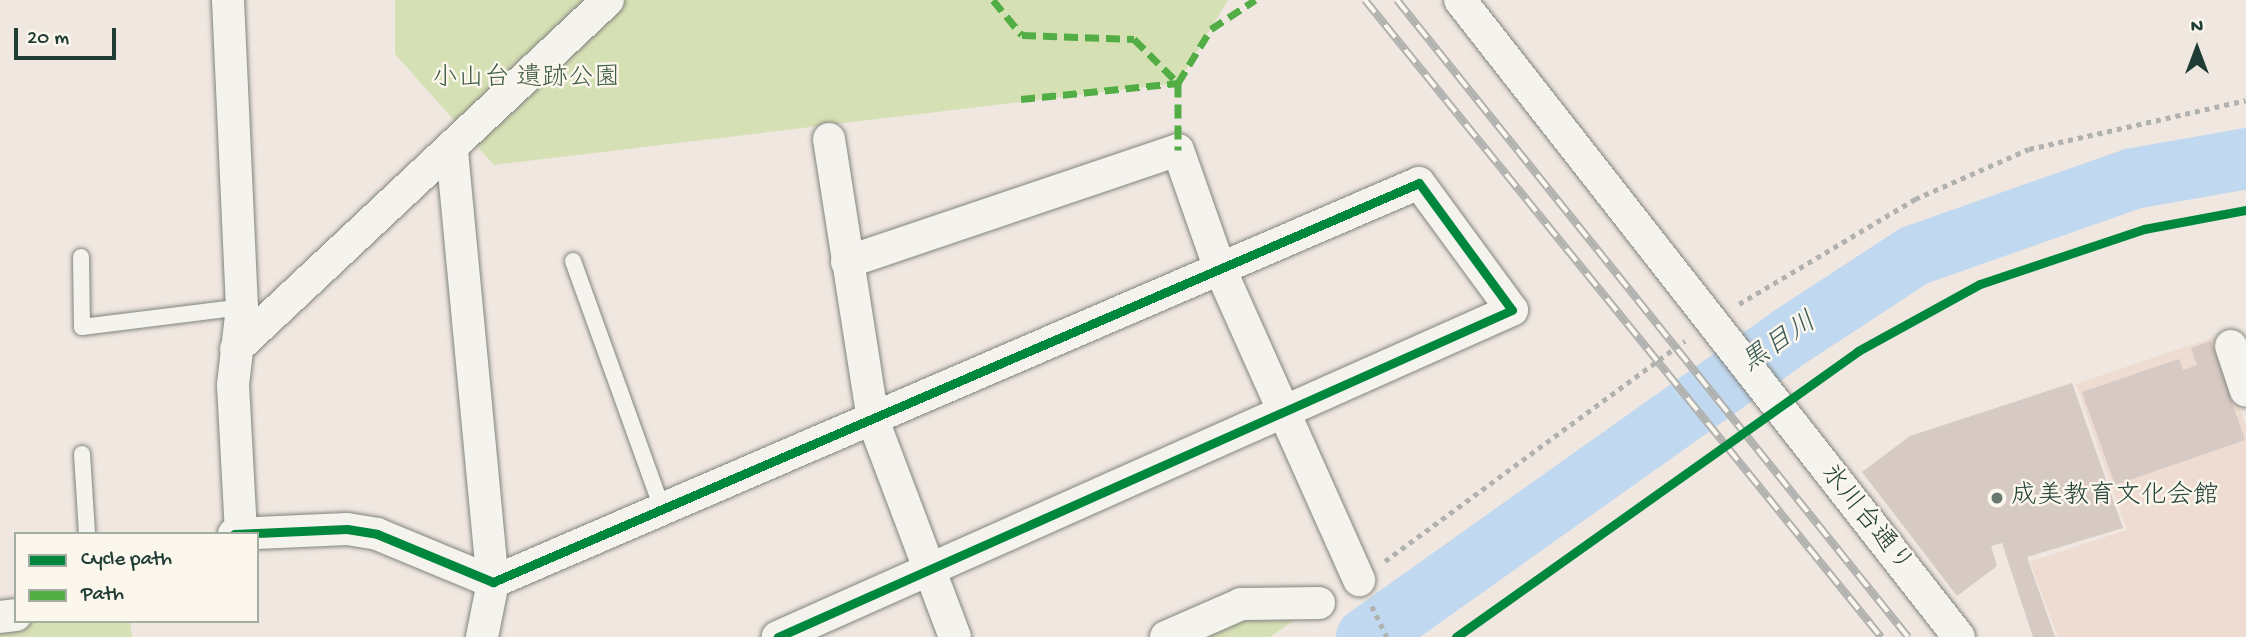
<!DOCTYPE html>
<html>
<head>
<meta charset="utf-8">
<style>
  body { margin:0 }
  #map { position:relative; width:2246px; height:637px; overflow:hidden; background:#efe7e0; font-family:"Gochi Hand","Klee One",sans-serif }
  div>[style] { position:absolute }
  .built>* { inset:0; background:#eedbd1 }
  .green>* { inset:0; background:#d6e0b5 }
  .river>* { height:61px; margin:-30.5px; padding:0 30.5px; transform-origin:30.5px; border-radius:30.5px; background:#c1d9f0 }
  .building>* { inset:0; background:#d7c9c3 }
  .path>* { height:4.5px; margin-top:-2.25px; transform-origin:0; background:repeating-linear-gradient(90deg,#b1b2af 0 5px,transparent 0 10px) }
  .roads { filter:drop-shadow(0 0 2px #82847f) drop-shadow(0 0 2px #82847f) }
  .service>* { height:16px; margin:-8px; padding:0 8px; transform-origin:8px; border-radius:8px; background:#f5f3ee }
  .minor>* { height:32px; margin:-16px; padding:0 16px; transform-origin:16px; border-radius:16px; background:#f5f3ee }
  .rail>* { height:8px; margin-top:-4px; transform-origin:0; background:repeating-linear-gradient(90deg,#fbf7ec 0 16px,#b1b2af 0 32px); box-sizing:border-box; border-block:2px solid #b1b2af }
  .quiet>* { height:7px; margin-top:-3.5px; transform-origin:0; background:repeating-linear-gradient(90deg,#52ad45 0 14px,transparent 0 21px) }
  .cycleway>* { height:9px; margin:-4.5px; padding:0 4.5px; transform-origin:4.5px; border-radius:4.5px; background:#00873e }
  .dots>* { width:19px; height:19px; translate:-50% -50%; box-sizing:border-box; border:4px solid #fbf7ec; border-radius:50% }
  span { translate:-50% -50%; white-space:nowrap; text-align:center; line-height:1.15; -webkit-text-stroke:5px #fbf7ec; paint-order:stroke }
  .park-label { font-size:26px; color:#405d47 }
  .poi-label { font-size:26px; color:#1f3d34 }
  .left { translate:0 -50%; text-align:left }
  .street-label { font-size:26px; color:#1f3d34 }
  .water-label { font-size:28px; color:#3b5b5b; font-style:italic }
  .legend { position:absolute; left:14px; top:532px; width:245px; height:91px; box-sizing:border-box; background:#fbf7ec; border:2px solid #a3ada2; margin:0; padding:9px 12px; list-style:none; font-size:21px; color:#1f3d34 }
  .legend li { display:flex; align-items:center; gap:14px; height:35px }
  .legend b { width:35px; border:2px solid #a3ada2 }
  .north { position:absolute; left:2162px; top:14px; width:70px; height:70px; -webkit-text-stroke:5px #fbf7ec; paint-order:stroke; rotate:0deg; font-size:19px; font-weight:700; line-height:28px; text-align:center; color:#1f3d34 }
  .north::after { content:''; display:block; margin:auto; width:24px; height:32px; background:#1f3d34; clip-path:polygon(50% 0,100% 100%,50% 72%,0 100%) }
  .scale { position:absolute; left:14px; top:28px; width:102px; height:32px; box-sizing:border-box; border:4px solid #1f3d34; border-top:0; padding-left:9px; font-size:21px; line-height:24px; white-space:nowrap; color:#1f3d34; -webkit-text-stroke:5px #fbf7ec; paint-order:stroke }
</style>
</head>
<body>
<div id="map">
  <div class="built">
    <i style="clip-path:polygon(2215px 337px,2246px 427px,2246px 637px,2058px 637px,2030px 562px,2127px 530px,2076px 384px)"></i>
  </div>
  <div class="green">
    <i style="clip-path:polygon(395px 0,1228px 0,1178px 83px,494px 165px,395px 54px)"></i>
    <i style="clip-path:polygon(1319px 603px,1270px 637px,1166px 637px)"></i>
    <i style="clip-path:polygon(30px 621px,130px 621px,132px 637px,0 637px,0 627px)"></i>
  </div>
  <div class="river">
    <i style="left:1366px;top:637px;width:520px;rotate:-35.37deg"></i>
    <i style="left:1790px;top:336px;width:148px;rotate:-33.2deg"></i>
    <i style="left:1914px;top:255px;width:232px;rotate:-19.4deg"></i>
    <i style="left:2133px;top:178px;width:115px;rotate:-10deg"></i>
  </div>
  <div class="building">
    <i style="clip-path:polygon(2211px 341px,2245px 440px,2115px 485px,2082px 392px,2179px 359px,2183px 370px,2197px 365px,2191px 348px)"></i>
    <i style="clip-path:polygon(2072px 383px,2123px 528px,2027px 557px,2055px 637px,2033px 637px,2002px 543px,1991px 546px,1997px 566px,1957px 596px,1862px 472px,1910px 436px)"></i>
  </div>
  <div class="path">
    <i style="left:1739px;top:304px;width:205px;rotate:-30.8deg"></i>
    <i style="left:1915px;top:199px;width:124px;rotate:-23.7deg"></i>
    <i style="left:2029px;top:149px;width:222px;rotate:-12.7deg"></i>
    <i style="left:1805px;top:390px;width:66px;rotate:-36.3deg"></i>
    <i style="left:1858px;top:351px;width:139px;rotate:-28.8deg"></i>
    <i style="left:1980px;top:284px;width:173px;rotate:-18.5deg"></i>
    <i style="left:2144px;top:229px;width:104px;rotate:-10.6deg"></i>
    <i style="left:1385px;top:561px;width:372px;rotate:-36.3deg"></i>
    <i style="left:1372px;top:606px;width:34px;rotate:64deg"></i>
    <i style="left:1456px;top:637px;width:367px;rotate:-35.1deg"></i>
  </div>
  <div class="roads">
    <div class="service">
      <i style="left:81px;top:257px;width:70px;rotate:89.2deg"></i>
      <i style="left:82px;top:327px;width:161px;rotate:-7.1deg"></i>
      <i style="left:573px;top:261px;width:266px;rotate:70.2deg"></i>
      <i style="left:82px;top:454px;width:80px;rotate:86.4deg"></i>
    </div>
    <div class="minor">
      <i style="left:228px;top:0;width:307px;rotate:87.4deg"></i>
      <i style="left:242px;top:307px;width:79px;rotate:96.6deg"></i>
      <i style="left:233px;top:385px;width:146px;rotate:86.9deg"></i>
      <i style="left:1460px;top:0;width:809px;rotate:51.93deg"></i>
      <i style="left:829px;top:139px;width:284px;rotate:81.1deg"></i>
      <i style="left:873px;top:420px;width:232px;rotate:69.3deg"></i>
      <i style="left:452px;top:151px;width:433px;rotate:84.6deg"></i>
      <i style="left:493px;top:582px;width:56px;rotate:101.3deg"></i>
      <i style="left:847px;top:262px;width:349px;rotate:-18.7deg"></i>
      <i style="left:1178px;top:150px;width:126px;rotate:70.6deg"></i>
      <i style="left:1220px;top:269px;width:341px;rotate:65.9deg"></i>
      <i style="left:2231px;top:346px;width:47px;rotate:71.6deg"></i>
      <i style="left:236px;top:349px;width:510px;rotate:-43.17deg"></i>
      <i style="left:234px;top:534px;width:113px;rotate:-2.5deg"></i>
      <i style="left:347px;top:529px;width:30px;rotate:9deg"></i>
      <i style="left:377px;top:534px;width:126px;rotate:22.5deg"></i>
      <i style="left:493px;top:582px;width:1008px;rotate:-23.31deg"></i>
      <i style="left:1419px;top:183px;width:157px;rotate:53.8deg"></i>
      <i style="left:1512px;top:310px;width:804px;rotate:155.99deg"></i>
      <i style="left:0;top:617px;width:16px;rotate:-7deg"></i>
      <i style="left:1166px;top:637px;width:82px;rotate:-23.7deg"></i>
      <i style="left:1241px;top:604px;width:78px;rotate:-0.7deg"></i>
    </div>
  </div>
  <div class="rail">
    <i style="left:1365px;top:0;width:820px;rotate:50.99deg"></i>
    <i style="left:1397px;top:0;width:817px;rotate:51.26deg"></i>
  </div>
  <div class="quiet">
    <i style="left:993px;top:0;width:45px;rotate:50.4deg"></i>
    <i style="left:1022px;top:35px;width:112px;rotate:2deg"></i>
    <i style="left:1134px;top:39px;width:62px;rotate:45deg"></i>
    <i style="left:1178px;top:83px;width:63px;rotate:-58.6deg"></i>
    <i style="left:1211px;top:29px;width:53px;rotate:-33.4deg"></i>
    <i style="left:1021px;top:99px;width:158px;rotate:-5.8deg"></i>
    <i style="left:1178px;top:83px;width:67px;rotate:90deg"></i>
  </div>
  <div class="cycleway">
    <i style="left:234px;top:534px;width:113px;rotate:-2.5deg"></i>
    <i style="left:347px;top:529px;width:30px;rotate:9deg"></i>
    <i style="left:377px;top:534px;width:126px;rotate:22.5deg"></i>
    <i style="left:493px;top:582px;width:1008px;rotate:-23.31deg"></i>
    <i style="left:1419px;top:183px;width:157px;rotate:53.8deg"></i>
    <i style="left:1512px;top:310px;width:804px;rotate:155.99deg"></i>
    <i style="left:1456px;top:637px;width:493px;rotate:-35.4deg"></i>
    <i style="left:1858px;top:351px;width:139px;rotate:-28.8deg"></i>
    <i style="left:1980px;top:284px;width:173px;rotate:-18.5deg"></i>
    <i style="left:2144px;top:229px;width:104px;rotate:-10.6deg"></i>
  </div>
  <div class="dots">
    <i style="left:1997px;top:498px;background:#687870"></i>
  </div>
  <div class="park-label">
    <span style="left:526px;top:80px">小山台 遺跡公園</span>
  </div>
  <div class="poi-label">
    <span class="left" style="left:2011px;top:498px">成美教育文化会館</span>
  </div>
  <div class="street-label">
    <span style="left:1865px;top:520px;rotate:51deg">氷川台通り</span>
  </div>
  <div class="water-label">
    <span style="left:1780px;top:344px;rotate:-34deg">黒目川</span>
  </div>
  <ul class="legend">
  <li><b style="height:9px;background:#00873e"></b>Cycle path</li>
  <li><b style="height:9px;background:#52ad45"></b>Path</li>
  </ul>
  <div class="north">N</div>
  <div class="scale">20 m</div>
</div>
</body>
</html>
